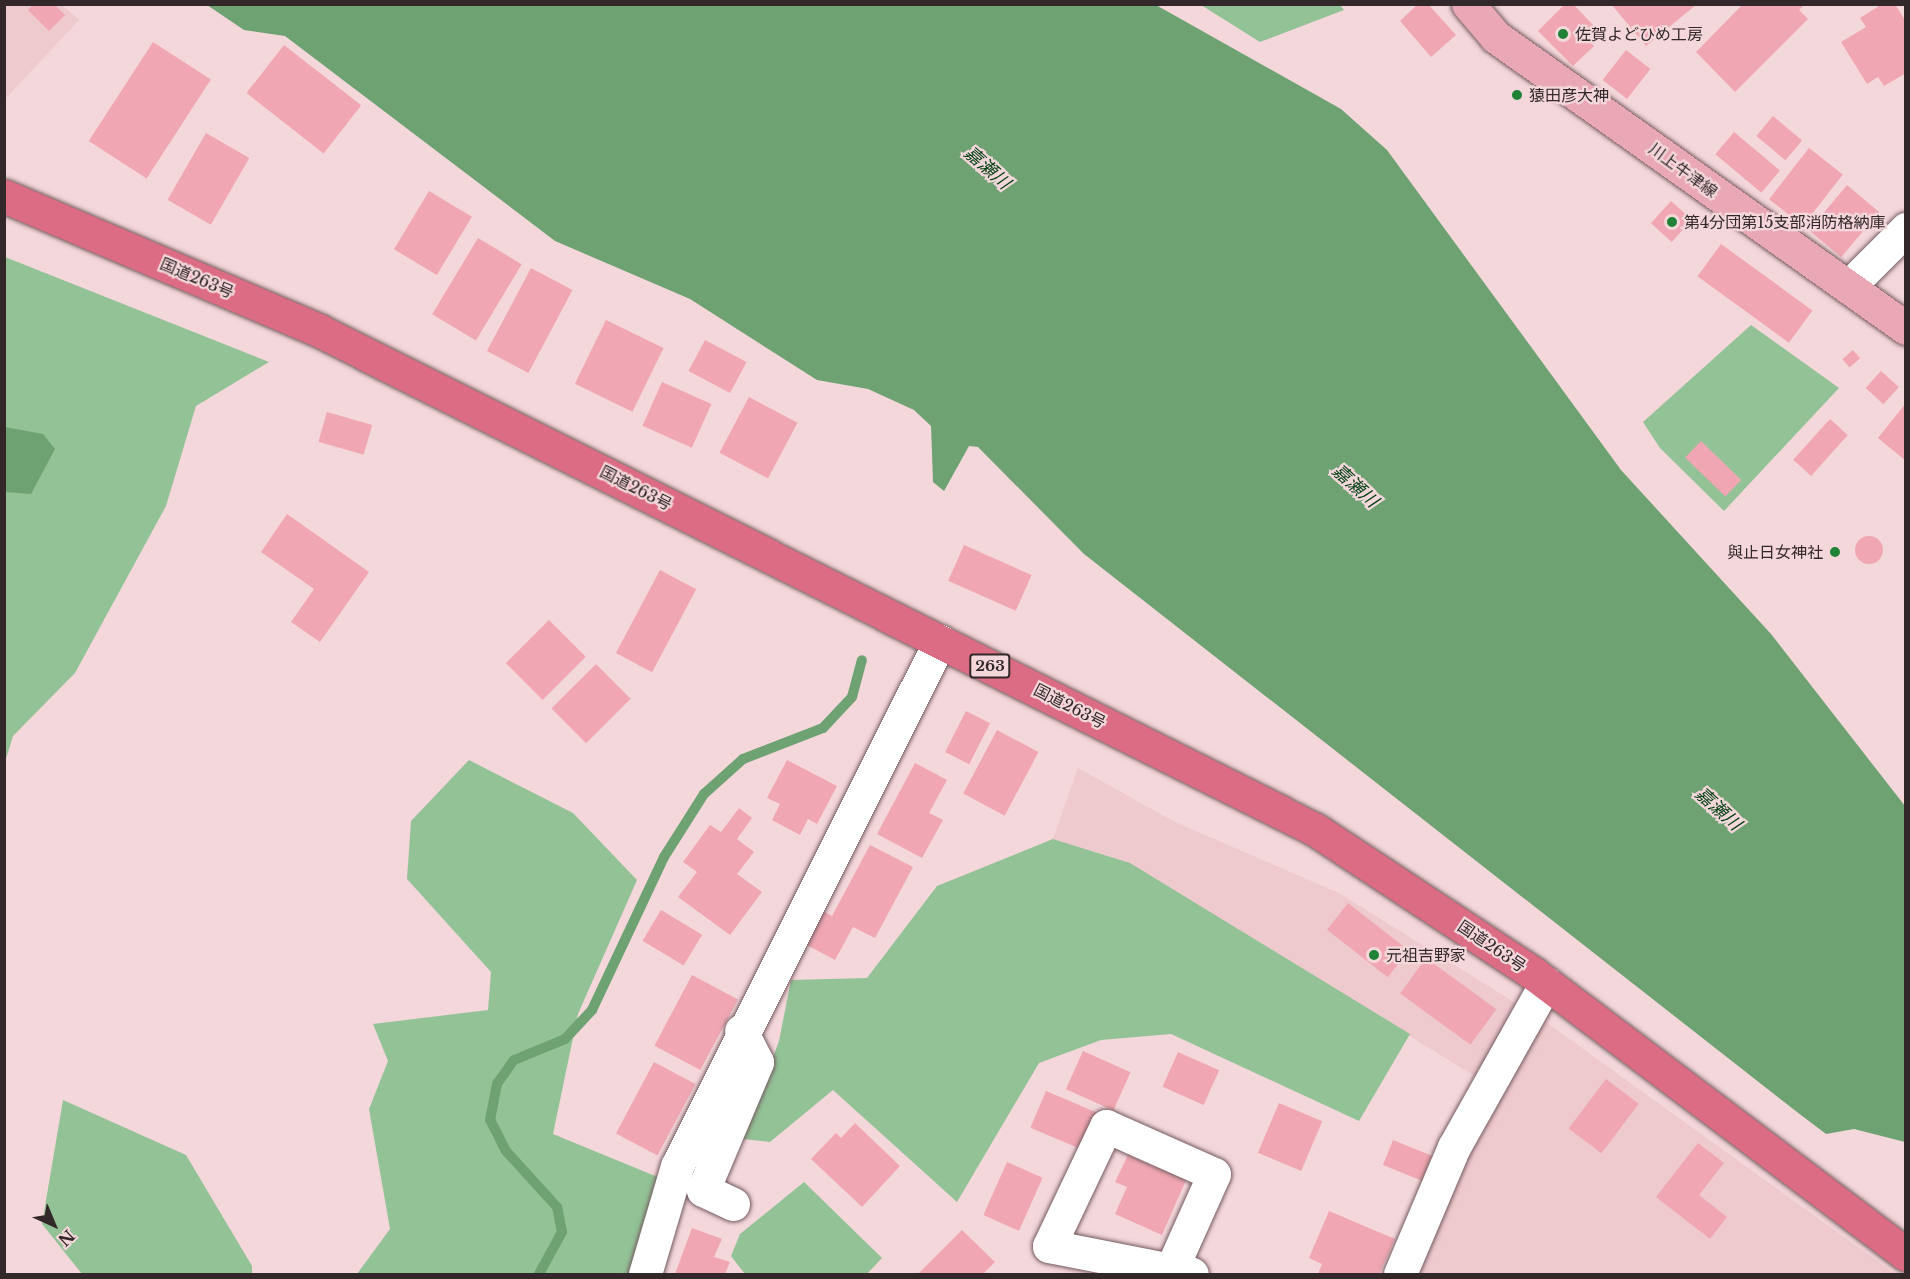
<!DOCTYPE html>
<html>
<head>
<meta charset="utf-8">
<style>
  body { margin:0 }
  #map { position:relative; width:1910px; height:1279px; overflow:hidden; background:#f4d7db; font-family:"Libre Baskerville","Noto Sans JP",serif }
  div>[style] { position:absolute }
  .built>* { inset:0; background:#eec9ce }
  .green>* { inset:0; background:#93c297 }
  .water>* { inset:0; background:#6ea273 }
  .stream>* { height:10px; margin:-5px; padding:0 5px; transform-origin:5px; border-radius:5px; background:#6ea273 }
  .building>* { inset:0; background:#f0a7b3; transform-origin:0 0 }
  .round { border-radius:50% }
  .roads { filter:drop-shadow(0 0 2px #745b5f) drop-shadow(0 0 2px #745b5f) }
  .minor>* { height:33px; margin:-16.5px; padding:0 16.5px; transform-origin:16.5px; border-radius:16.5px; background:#fff }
  .major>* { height:33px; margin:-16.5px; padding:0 16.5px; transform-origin:16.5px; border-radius:16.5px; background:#eaa7b5 }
  .highway>* { height:33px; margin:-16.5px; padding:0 16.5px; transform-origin:16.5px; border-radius:16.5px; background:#dc6c84 }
  .dots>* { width:16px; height:16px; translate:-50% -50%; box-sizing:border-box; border:3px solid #f4d7db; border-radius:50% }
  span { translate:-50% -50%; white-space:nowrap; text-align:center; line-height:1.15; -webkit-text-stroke:4.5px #f4d7db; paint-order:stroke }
  .shield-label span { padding:2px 4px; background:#f4d7db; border:2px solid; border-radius:4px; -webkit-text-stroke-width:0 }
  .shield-label { font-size:15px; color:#322729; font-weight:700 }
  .poi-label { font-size:16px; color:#322729 }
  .left { translate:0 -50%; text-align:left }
  .right { translate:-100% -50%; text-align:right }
  .street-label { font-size:16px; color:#322729 }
  .water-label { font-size:18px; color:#013f12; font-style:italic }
  .frame { position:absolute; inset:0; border:6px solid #322729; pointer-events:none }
  .north { position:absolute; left:24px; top:1195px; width:60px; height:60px; -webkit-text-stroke:4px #f4d7db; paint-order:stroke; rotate:136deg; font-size:16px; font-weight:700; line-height:24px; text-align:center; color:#322729 }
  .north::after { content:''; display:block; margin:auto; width:21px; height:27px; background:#322729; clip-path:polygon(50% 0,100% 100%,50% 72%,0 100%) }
</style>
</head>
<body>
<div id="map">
  <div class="built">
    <i style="clip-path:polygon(5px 5px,62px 5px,79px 20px,5px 99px)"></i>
    <i style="clip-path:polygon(1078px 768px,1175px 822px,1339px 893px,1543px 1020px,1895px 1274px,1410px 1274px,1497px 1090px,1130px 863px,1053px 839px)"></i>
  </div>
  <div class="green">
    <i style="clip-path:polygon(1340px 5px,1344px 10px,1260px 42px,1201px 5px)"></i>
    <i style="clip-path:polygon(5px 257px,269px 362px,196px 406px,166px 506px,75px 673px,13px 736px,5px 762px)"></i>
    <i style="clip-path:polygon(1751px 325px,1839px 388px,1724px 511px,1660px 448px,1643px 422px)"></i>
    <i style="clip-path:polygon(469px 760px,573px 813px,637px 880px,578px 1014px,553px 1134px,660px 1178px,631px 1274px,357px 1274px,390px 1229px,369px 1109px,388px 1061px,373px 1024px,488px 1010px,491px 972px,407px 879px,411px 821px)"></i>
    <i style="clip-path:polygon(1053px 839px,1130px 863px,1410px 1034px,1359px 1121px,1171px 1034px,1101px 1040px,1039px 1063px,957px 1202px,833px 1090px,770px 1142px,743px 1139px,779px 1041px,791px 980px,867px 978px,937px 886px)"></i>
    <i style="clip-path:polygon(63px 1100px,186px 1155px,252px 1266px,252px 1274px,82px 1274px,42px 1224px)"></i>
    <i style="clip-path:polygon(804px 1182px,882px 1258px,867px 1274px,745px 1274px,731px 1256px,740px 1234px)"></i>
  </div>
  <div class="water">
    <i style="clip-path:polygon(207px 5px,1156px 5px,1341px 109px,1387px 150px,1621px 470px,1771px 634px,1905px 806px,1905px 1142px,1854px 1129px,1826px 1134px,1797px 1112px,1084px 554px,978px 447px,969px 446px,944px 491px,933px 482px,931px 426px,914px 410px,868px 389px,817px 380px,690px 299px,555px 241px,285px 36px,244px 30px)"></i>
    <i style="clip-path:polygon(5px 427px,43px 434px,55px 449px,31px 494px,5px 492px)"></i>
  </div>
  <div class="stream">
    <i style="left:539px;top:1274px;width:48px;rotate:-61.3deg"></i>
    <i style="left:562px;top:1232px;width:25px;rotate:-101deg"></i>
    <i style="left:557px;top:1207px;width:76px;rotate:-132.3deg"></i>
    <i style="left:506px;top:1151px;width:35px;rotate:-117deg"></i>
    <i style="left:490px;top:1120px;width:37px;rotate:-79deg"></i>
    <i style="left:497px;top:1084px;width:29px;rotate:-55deg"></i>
    <i style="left:514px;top:1060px;width:55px;rotate:-22.4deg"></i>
    <i style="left:565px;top:1039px;width:40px;rotate:-47deg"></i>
    <i style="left:592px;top:1010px;width:169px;rotate:-64.8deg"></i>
    <i style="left:664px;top:857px;width:75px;rotate:-57.6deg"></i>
    <i style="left:704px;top:794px;width:52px;rotate:-41.9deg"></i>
    <i style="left:743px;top:759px;width:86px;rotate:-21.2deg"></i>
    <i style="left:823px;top:728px;width:42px;rotate:-46.9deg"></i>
    <i style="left:852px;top:697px;width:38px;rotate:-75deg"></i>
  </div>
  <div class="building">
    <i style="clip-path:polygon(33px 4px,54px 4px,65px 15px,49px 31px,28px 10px)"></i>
    <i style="clip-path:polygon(1418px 4px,1428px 4px,1456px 35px,1431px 57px,1400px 21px)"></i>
    <i style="clip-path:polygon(1565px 4px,1573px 4px,1594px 26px,1584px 36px,1594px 46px,1573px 66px,1538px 31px)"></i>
    <i style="clip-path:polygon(1743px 4px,1805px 4px,1799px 10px,1808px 19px,1735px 92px,1696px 52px)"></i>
    <i style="clip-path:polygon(1882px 4px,1895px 4px,1906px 22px,1906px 73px,1884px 86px,1878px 77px,1867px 84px,1841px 42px,1866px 27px,1860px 18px)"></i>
    <i style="clip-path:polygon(1612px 5px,1696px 5px,1646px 46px)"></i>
    <i style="left:153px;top:42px;width:69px;height:118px;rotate:33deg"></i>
    <i style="left:284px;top:45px;width:98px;height:61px;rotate:38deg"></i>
    <i style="left:1626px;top:50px;width:31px;height:38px;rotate:38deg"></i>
    <i style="left:1773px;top:116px;width:38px;height:26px;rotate:40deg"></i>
    <i style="left:1734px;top:132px;width:60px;height:29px;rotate:40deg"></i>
    <i style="left:206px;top:133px;width:50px;height:77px;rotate:30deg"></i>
    <i style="left:1809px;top:148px;width:43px;height:65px;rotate:38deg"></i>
    <i style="left:1847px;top:185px;width:42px;height:59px;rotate:40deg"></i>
    <i style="left:429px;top:191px;width:50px;height:68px;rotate:31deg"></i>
    <i style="left:1671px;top:201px;width:28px;height:30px;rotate:42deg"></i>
    <i style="left:478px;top:238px;width:51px;height:89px;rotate:31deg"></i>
    <i style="left:1721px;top:244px;width:113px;height:40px;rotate:36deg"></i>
    <i style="left:531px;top:268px;width:47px;height:94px;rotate:28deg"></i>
    <i style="left:606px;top:320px;width:64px;height:71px;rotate:26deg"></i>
    <i style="left:705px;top:340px;width:47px;height:35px;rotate:28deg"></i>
    <i style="left:1853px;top:350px;width:11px;height:14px;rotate:49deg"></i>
    <i style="left:1881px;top:371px;width:24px;height:23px;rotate:42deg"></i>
    <i style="left:662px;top:382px;width:54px;height:48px;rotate:24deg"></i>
    <i style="left:749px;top:397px;width:55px;height:63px;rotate:28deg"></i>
    <i style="clip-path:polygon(1906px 403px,1906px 461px,1878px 438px)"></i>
    <i style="left:327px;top:412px;width:47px;height:31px;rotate:16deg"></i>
    <i style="left:1830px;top:419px;width:24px;height:55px;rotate:42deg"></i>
    <i style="left:1701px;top:441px;width:56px;height:23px;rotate:44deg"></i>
    <i style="clip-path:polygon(287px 514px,369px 572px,320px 642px,291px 622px,314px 589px,261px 552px)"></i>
    <i class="round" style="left:1855px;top:536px;width:28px;height:28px"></i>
    <i style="left:964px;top:545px;width:74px;height:39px;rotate:24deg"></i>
    <i style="left:660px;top:570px;width:41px;height:94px;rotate:28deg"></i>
    <i style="left:549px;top:620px;width:52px;height:61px;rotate:45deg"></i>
    <i style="left:596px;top:664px;width:49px;height:63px;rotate:45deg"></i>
    <i style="left:966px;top:711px;width:27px;height:46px;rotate:27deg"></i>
    <i style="left:997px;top:730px;width:47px;height:72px;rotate:28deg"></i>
    <i style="clip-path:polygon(787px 760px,837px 786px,817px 824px,808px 819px,800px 835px,772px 820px,780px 804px,767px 798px)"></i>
    <i style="clip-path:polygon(915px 763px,947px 780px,929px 813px,943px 820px,922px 858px,877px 834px)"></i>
    <i style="clip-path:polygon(739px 808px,752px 818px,737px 839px,754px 852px,737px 874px,762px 892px,730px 935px,678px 897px,697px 872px,683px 862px,710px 825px,721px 832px)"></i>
    <i style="clip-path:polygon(870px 845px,913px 867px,875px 938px,853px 927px,835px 960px,803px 943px,821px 910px,832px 916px)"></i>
    <i style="left:1348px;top:903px;width:77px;height:34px;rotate:38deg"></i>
    <i style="left:661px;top:910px;width:48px;height:36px;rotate:31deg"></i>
    <i style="left:1426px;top:958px;width:87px;height:44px;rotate:36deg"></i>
    <i style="left:692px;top:975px;width:52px;height:80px;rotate:28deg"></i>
    <i style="left:1083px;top:1051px;width:52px;height:42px;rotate:24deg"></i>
    <i style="left:1178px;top:1052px;width:45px;height:38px;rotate:24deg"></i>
    <i style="left:654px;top:1062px;width:47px;height:81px;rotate:28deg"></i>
    <i style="left:1606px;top:1079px;width:41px;height:62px;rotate:37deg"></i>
    <i style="left:1046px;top:1091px;width:57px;height:40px;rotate:23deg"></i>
    <i style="left:1279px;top:1103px;width:47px;height:54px;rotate:23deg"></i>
    <i style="clip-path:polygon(855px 1123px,900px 1166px,862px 1207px,811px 1159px,836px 1133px,841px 1138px)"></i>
    <i style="left:1393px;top:1140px;width:42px;height:27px;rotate:22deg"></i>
    <i style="clip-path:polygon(1698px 1143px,1724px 1163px,1699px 1195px,1727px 1217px,1710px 1239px,1656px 1197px)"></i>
    <i style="clip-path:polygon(1128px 1155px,1186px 1180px,1162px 1235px,1115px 1214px,1127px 1187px,1115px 1182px)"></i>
    <i style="left:1007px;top:1162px;width:39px;height:58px;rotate:24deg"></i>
    <i style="clip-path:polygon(1329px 1211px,1395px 1239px,1379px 1274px,1318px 1274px,1322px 1264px,1309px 1258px)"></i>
    <i style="clip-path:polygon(692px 1228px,722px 1239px,714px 1257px,730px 1262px,725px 1274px,675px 1274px)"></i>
    <i style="clip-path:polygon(962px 1230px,995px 1262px,983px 1274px,918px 1274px)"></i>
  </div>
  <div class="roads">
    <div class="minor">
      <i style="left:1849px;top:286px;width:81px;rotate:-45deg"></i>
      <i style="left:733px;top:1204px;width:33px;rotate:-155deg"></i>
      <i style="left:703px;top:1190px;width:139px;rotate:-67.1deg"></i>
      <i style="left:757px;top:1062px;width:35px;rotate:-117deg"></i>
      <i style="left:645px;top:1274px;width:113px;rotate:-73.5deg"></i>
      <i style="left:677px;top:1166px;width:587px;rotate:-63.39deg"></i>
      <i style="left:1169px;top:1274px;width:4px;rotate:-63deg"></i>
      <i style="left:1171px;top:1270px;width:105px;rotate:-65.9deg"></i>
      <i style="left:1214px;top:1174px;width:118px;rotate:-156deg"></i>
      <i style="left:1106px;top:1126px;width:133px;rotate:115.4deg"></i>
      <i style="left:1049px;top:1246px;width:124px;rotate:11.1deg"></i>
      <i style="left:1171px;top:1270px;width:18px;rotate:9deg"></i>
      <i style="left:1189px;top:1273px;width:3px;rotate:18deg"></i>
      <i style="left:1400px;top:1274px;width:138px;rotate:-67deg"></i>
      <i style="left:1454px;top:1147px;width:188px;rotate:-60.7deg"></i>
    </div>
    <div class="major">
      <i style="left:1468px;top:4px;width:43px;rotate:49.7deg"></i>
      <i style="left:1496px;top:37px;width:503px;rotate:35.37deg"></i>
    </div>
    <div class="highway">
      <i style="left:4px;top:196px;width:344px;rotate:23.1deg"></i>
      <i style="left:320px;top:331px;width:1114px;rotate:26.61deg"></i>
      <i style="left:1316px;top:830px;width:261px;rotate:33.4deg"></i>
      <i style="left:1534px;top:974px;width:466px;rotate:37deg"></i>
    </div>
  </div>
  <div class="dots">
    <i style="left:1563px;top:34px;background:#1f8235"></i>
    <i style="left:1517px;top:95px;background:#1f8235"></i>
    <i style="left:1672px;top:222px;background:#1f8235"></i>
    <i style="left:1835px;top:552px;background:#1f8235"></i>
    <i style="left:1374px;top:955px;background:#1f8235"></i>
  </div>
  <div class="shield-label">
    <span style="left:990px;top:666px">263</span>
  </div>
  <div class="poi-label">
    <span class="left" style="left:1575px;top:34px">佐賀よどひめ工房</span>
    <span class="left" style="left:1529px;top:95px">猿田彦大神</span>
    <span class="left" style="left:1684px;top:222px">第4分団第15支部消防格納庫</span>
    <span class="right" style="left:1823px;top:552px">與止日女神社</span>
    <span class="left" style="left:1386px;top:955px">元祖吉野家</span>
  </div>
  <div class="street-label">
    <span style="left:1683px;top:170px;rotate:36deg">川上牛津線</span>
    <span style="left:197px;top:278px;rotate:23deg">国道263号</span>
    <span style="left:636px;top:488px;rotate:27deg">国道263号</span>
    <span style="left:1070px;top:706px;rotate:27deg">国道263号</span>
    <span style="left:1492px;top:946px;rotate:34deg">国道263号</span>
  </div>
  <div class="water-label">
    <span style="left:987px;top:168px;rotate:41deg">嘉瀬川</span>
    <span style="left:1355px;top:486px;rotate:42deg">嘉瀬川</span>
    <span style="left:1718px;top:809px;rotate:42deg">嘉瀬川</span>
  </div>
  <div class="frame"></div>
  <div class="north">N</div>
</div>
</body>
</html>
